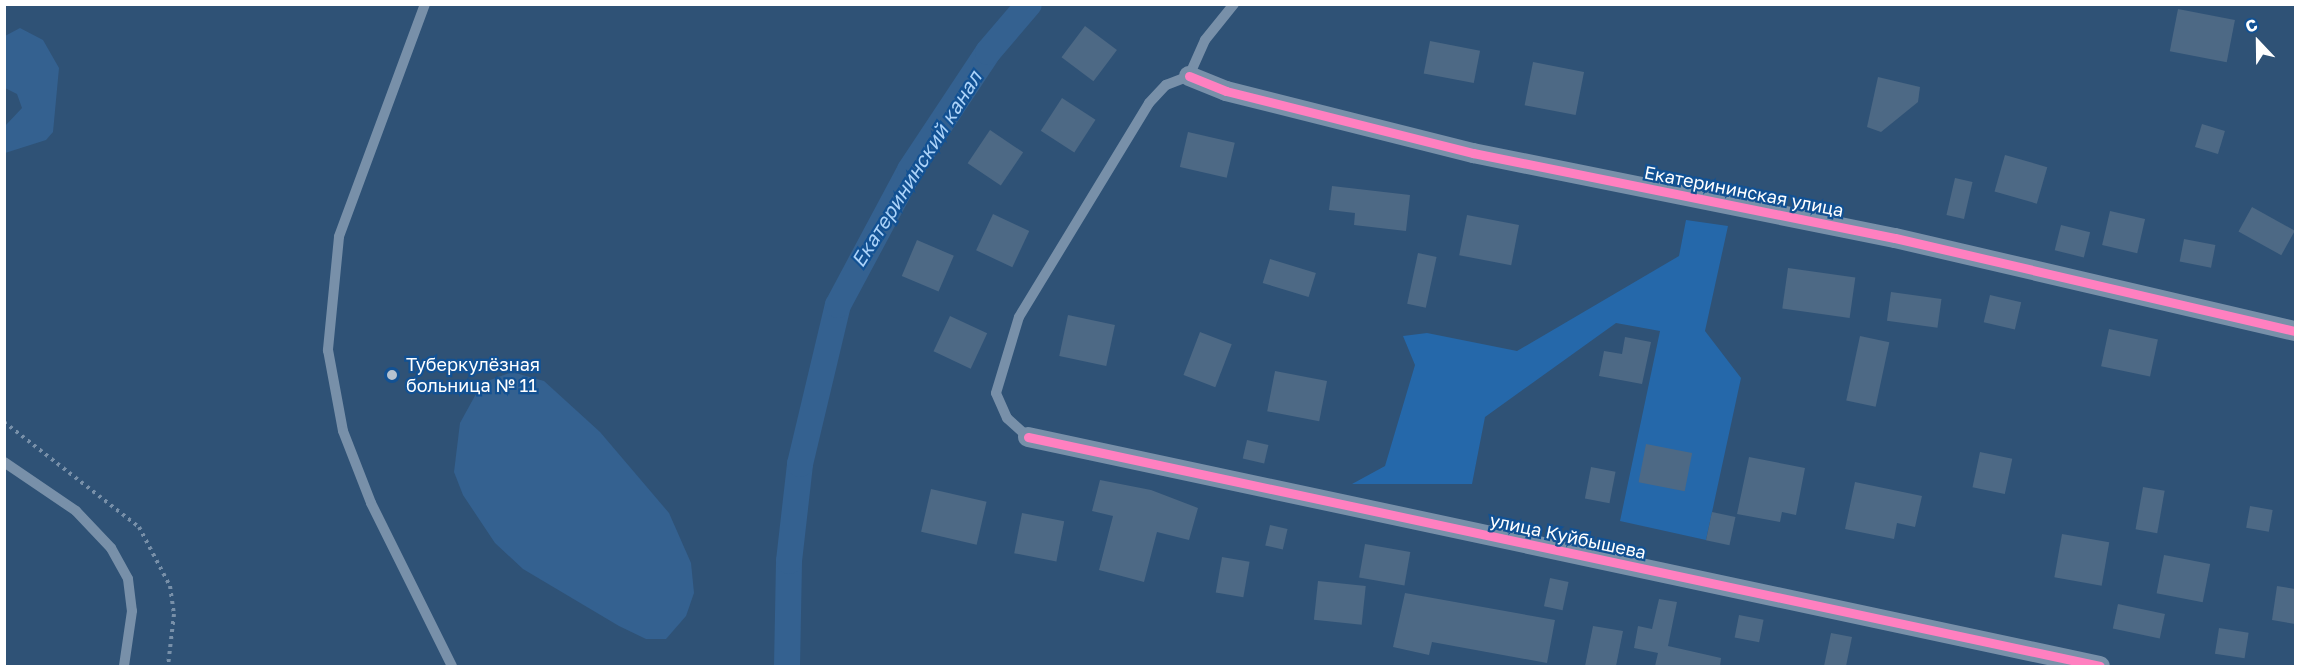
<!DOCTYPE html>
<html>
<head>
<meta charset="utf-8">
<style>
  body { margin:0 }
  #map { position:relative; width:2300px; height:671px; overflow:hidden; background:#2f5276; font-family:"Golos Text",sans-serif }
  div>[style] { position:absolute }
  .green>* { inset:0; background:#2568aa }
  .water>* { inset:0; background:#346190 }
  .canal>* { height:26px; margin:-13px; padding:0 13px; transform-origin:13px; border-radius:13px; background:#346190 }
  .building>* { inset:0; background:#4d6985; transform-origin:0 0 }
  .path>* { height:4px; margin-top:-2px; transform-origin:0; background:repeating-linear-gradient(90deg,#7890a9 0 3px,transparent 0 7.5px) }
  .lane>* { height:10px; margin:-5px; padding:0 5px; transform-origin:5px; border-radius:5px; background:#7890a9 }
  .street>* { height:20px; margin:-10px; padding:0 10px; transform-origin:10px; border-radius:10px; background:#7890a9 }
  .cycleway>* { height:9px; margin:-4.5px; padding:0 4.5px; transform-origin:4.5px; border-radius:4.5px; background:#ff80c0 }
  .dots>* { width:16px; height:16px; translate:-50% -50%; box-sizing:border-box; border:3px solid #125193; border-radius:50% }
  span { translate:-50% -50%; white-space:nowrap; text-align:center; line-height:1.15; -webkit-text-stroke:4.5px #125193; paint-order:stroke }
  .street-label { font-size:18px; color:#fff }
  .poi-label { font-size:18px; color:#fff }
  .left { translate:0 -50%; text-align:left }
  .water-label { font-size:20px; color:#acd3f9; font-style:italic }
  .frame { position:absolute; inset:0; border:6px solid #fff; pointer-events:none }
  .north { position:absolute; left:2228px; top:12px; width:60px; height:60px; -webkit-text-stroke:4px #125193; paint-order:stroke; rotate:338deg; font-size:16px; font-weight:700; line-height:24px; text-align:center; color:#fff }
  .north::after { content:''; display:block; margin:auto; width:21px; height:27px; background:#fff; clip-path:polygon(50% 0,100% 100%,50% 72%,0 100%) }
</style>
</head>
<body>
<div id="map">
  <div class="green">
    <i style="clip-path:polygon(1686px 220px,1728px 226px,1705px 331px,1741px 378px,1706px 540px,1620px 521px,1660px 331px,1616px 323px,1485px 417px,1472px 484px,1352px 484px,1385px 466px,1415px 365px,1403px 336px,1427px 333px,1517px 351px,1679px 256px)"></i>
  </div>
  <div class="water">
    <i style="clip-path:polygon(20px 28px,43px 40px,59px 68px,53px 132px,46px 140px,5px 153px,5px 126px,22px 108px,17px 94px,5px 88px,5px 36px)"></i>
    <i style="clip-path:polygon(512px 372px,544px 381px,600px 432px,669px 513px,691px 563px,694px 593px,686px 616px,666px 639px,646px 639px,619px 626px,523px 569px,495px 543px,463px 495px,454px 472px,460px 423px,482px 383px)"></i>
  </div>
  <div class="canal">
    <i style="left:787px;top:666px;width:105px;rotate:-88.9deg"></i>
    <i style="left:789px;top:561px;width:98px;rotate:-83.5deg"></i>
    <i style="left:800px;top:464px;width:163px;rotate:-76.6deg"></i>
    <i style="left:838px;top:305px;width:153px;rotate:-61.9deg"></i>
    <i style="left:910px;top:170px;width:141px;rotate:-56.5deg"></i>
    <i style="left:988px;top:52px;width:63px;rotate:-49.5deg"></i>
  </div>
  <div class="building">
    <i style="left:2178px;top:9px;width:58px;height:43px;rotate:11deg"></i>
    <i style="left:1085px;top:26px;width:40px;height:39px;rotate:37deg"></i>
    <i style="left:1430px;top:41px;width:51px;height:33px;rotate:11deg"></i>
    <i style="left:1533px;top:62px;width:52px;height:44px;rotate:11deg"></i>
    <i style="clip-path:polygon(1878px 77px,1920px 87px,1918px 102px,1881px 132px,1867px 127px)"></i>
    <i style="left:1062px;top:98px;width:40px;height:39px;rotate:33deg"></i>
    <i style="left:2202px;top:124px;width:24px;height:24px;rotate:17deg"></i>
    <i style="left:990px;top:130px;width:40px;height:40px;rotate:34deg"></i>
    <i style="left:1188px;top:132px;width:48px;height:36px;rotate:13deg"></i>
    <i style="left:2005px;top:155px;width:44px;height:38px;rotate:16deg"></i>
    <i style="left:1955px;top:178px;width:18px;height:38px;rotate:13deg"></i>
    <i style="clip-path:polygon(1332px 186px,1410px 195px,1406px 231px,1354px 225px,1355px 213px,1329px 210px)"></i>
    <i style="left:2252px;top:207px;width:49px;height:28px;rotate:29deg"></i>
    <i style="left:2110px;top:211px;width:36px;height:35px;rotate:13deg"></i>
    <i style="left:993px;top:214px;width:40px;height:40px;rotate:25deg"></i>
    <i style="left:1467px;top:215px;width:53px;height:41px;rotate:11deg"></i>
    <i style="left:2061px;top:225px;width:30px;height:26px;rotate:14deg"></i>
    <i style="left:2184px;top:239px;width:32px;height:23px;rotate:11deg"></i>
    <i style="left:917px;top:240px;width:40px;height:39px;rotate:23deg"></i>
    <i style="left:1418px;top:253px;width:19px;height:52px;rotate:12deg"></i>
    <i style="left:1270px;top:259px;width:48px;height:25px;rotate:17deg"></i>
    <i style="left:1788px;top:268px;width:68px;height:41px;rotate:8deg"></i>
    <i style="left:1891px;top:292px;width:51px;height:29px;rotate:8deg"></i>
    <i style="left:1990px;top:295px;width:32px;height:28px;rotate:13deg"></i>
    <i style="left:1068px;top:315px;width:48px;height:42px;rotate:12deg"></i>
    <i style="left:950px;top:316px;width:41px;height:39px;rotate:25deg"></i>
    <i style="left:2109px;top:329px;width:50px;height:38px;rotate:12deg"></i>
    <i style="left:1200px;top:332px;width:34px;height:46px;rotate:21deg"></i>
    <i style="left:1860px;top:336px;width:30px;height:66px;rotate:12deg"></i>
    <i style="clip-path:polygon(1625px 337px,1651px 342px,1642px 384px,1599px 376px,1604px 351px,1622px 354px)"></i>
    <i style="left:1275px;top:371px;width:53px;height:41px;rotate:11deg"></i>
    <i style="left:1247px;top:440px;width:22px;height:19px;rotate:13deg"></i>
    <i style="left:1646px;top:444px;width:47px;height:39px;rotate:11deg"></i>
    <i style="left:1980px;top:452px;width:33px;height:36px;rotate:12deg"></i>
    <i style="clip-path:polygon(1749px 457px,1805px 468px,1796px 515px,1782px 512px,1780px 522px,1737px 514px)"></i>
    <i style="left:1591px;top:467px;width:25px;height:32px;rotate:11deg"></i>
    <i style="clip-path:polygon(1100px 480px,1151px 490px,1198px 508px,1189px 540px,1157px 532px,1144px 582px,1099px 570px,1113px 516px,1092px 511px)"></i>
    <i style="clip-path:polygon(1855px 482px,1922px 496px,1915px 527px,1897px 523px,1894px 539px,1845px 529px)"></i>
    <i style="left:2143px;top:487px;width:22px;height:43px;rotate:10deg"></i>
    <i style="left:931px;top:489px;width:57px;height:44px;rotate:13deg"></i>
    <i style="left:2250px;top:506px;width:23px;height:22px;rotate:10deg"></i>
    <i style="left:1712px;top:512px;width:24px;height:29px;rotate:12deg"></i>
    <i style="left:1022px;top:513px;width:43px;height:41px;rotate:11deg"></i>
    <i style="left:1270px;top:525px;width:18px;height:21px;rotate:13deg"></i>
    <i style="left:2062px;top:534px;width:48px;height:44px;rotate:10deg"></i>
    <i style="left:1365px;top:544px;width:46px;height:34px;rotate:10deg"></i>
    <i style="left:2164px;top:555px;width:47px;height:39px;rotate:11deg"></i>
    <i style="left:1222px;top:557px;width:28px;height:36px;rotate:10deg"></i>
    <i style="left:1550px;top:578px;width:19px;height:29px;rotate:12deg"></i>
    <i style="left:1318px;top:581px;width:48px;height:39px;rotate:6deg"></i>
    <i style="clip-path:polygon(2277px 586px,2295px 589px,2295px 624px,2272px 620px)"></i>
    <i style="clip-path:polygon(1405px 593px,1555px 620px,1547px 663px,1432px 642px,1429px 655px,1393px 647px)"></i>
    <i style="clip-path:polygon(1659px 599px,1677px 602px,1668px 646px,1721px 658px,1720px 666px,1655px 666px,1658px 653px,1634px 648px,1638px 626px,1652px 629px)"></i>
    <i style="left:2118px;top:604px;width:48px;height:25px;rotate:12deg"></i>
    <i style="left:1739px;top:615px;width:25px;height:23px;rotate:11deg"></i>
    <i style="clip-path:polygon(1593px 626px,1623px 631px,1616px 666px,1585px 666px)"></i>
    <i style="left:2219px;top:628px;width:30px;height:26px;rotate:9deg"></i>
    <i style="clip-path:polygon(1831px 633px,1852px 637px,1846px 666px,1824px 666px)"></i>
  </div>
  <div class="path">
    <i style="left:4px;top:422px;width:171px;rotate:37.9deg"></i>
    <i style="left:139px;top:527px;width:67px;rotate:62.3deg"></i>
    <i style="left:170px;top:586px;width:28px;rotate:82deg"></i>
    <i style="left:174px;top:614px;width:52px;rotate:96.6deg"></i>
  </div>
  <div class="lane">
    <i style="left:425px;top:4px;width:248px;rotate:110.3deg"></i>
    <i style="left:339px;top:237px;width:114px;rotate:95.6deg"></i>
    <i style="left:328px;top:350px;width:82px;rotate:79.5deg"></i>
    <i style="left:343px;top:431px;width:77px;rotate:68.7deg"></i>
    <i style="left:371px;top:503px;width:182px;rotate:63.6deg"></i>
    <i style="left:1028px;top:437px;width:28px;rotate:-138deg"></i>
    <i style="left:1007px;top:418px;width:27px;rotate:-114deg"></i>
    <i style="left:996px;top:393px;width:79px;rotate:-73.2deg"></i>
    <i style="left:1019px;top:317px;width:250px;rotate:-58.7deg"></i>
    <i style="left:1149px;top:103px;width:25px;rotate:-47deg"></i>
    <i style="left:1166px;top:85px;width:25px;rotate:-21deg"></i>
    <i style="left:1189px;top:76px;width:39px;rotate:-66deg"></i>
    <i style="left:1205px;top:40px;width:46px;rotate:-51.1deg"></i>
    <i style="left:4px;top:462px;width:87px;rotate:34.2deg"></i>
    <i style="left:76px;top:511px;width:51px;rotate:46.6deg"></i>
    <i style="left:111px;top:548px;width:35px;rotate:61deg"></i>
    <i style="left:128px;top:579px;width:32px;rotate:83deg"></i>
    <i style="left:132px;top:611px;width:56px;rotate:98.3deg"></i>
  </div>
  <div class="street">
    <i style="left:1189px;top:76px;width:40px;rotate:22deg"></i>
    <i style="left:1226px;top:91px;width:255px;rotate:14.1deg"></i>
    <i style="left:1473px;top:153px;width:430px;rotate:11.4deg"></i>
    <i style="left:1895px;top:238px;width:412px;rotate:13.1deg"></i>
    <i style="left:1028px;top:437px;width:1096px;rotate:12.06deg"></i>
  </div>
  <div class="cycleway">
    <i style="left:1189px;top:76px;width:40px;rotate:22deg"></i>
    <i style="left:1226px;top:91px;width:255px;rotate:14.1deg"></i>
    <i style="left:1473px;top:153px;width:430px;rotate:11.4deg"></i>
    <i style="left:1895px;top:238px;width:412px;rotate:13.1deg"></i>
    <i style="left:1028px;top:437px;width:1096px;rotate:12.06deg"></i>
  </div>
  <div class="dots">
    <i style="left:392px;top:375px;background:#b6c2cf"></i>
  </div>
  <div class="street-label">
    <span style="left:1744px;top:191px;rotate:11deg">Екатерининская улица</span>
    <span style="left:1568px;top:536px;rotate:12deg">улица Куйбышева</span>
  </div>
  <div class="poi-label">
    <span class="left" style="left:406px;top:375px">Туберкулёзная<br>больница № 11</span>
  </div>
  <div class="water-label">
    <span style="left:916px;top:169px;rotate:-58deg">Екатерининский канал</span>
  </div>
  <div class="frame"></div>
  <div class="north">С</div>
</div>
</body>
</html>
